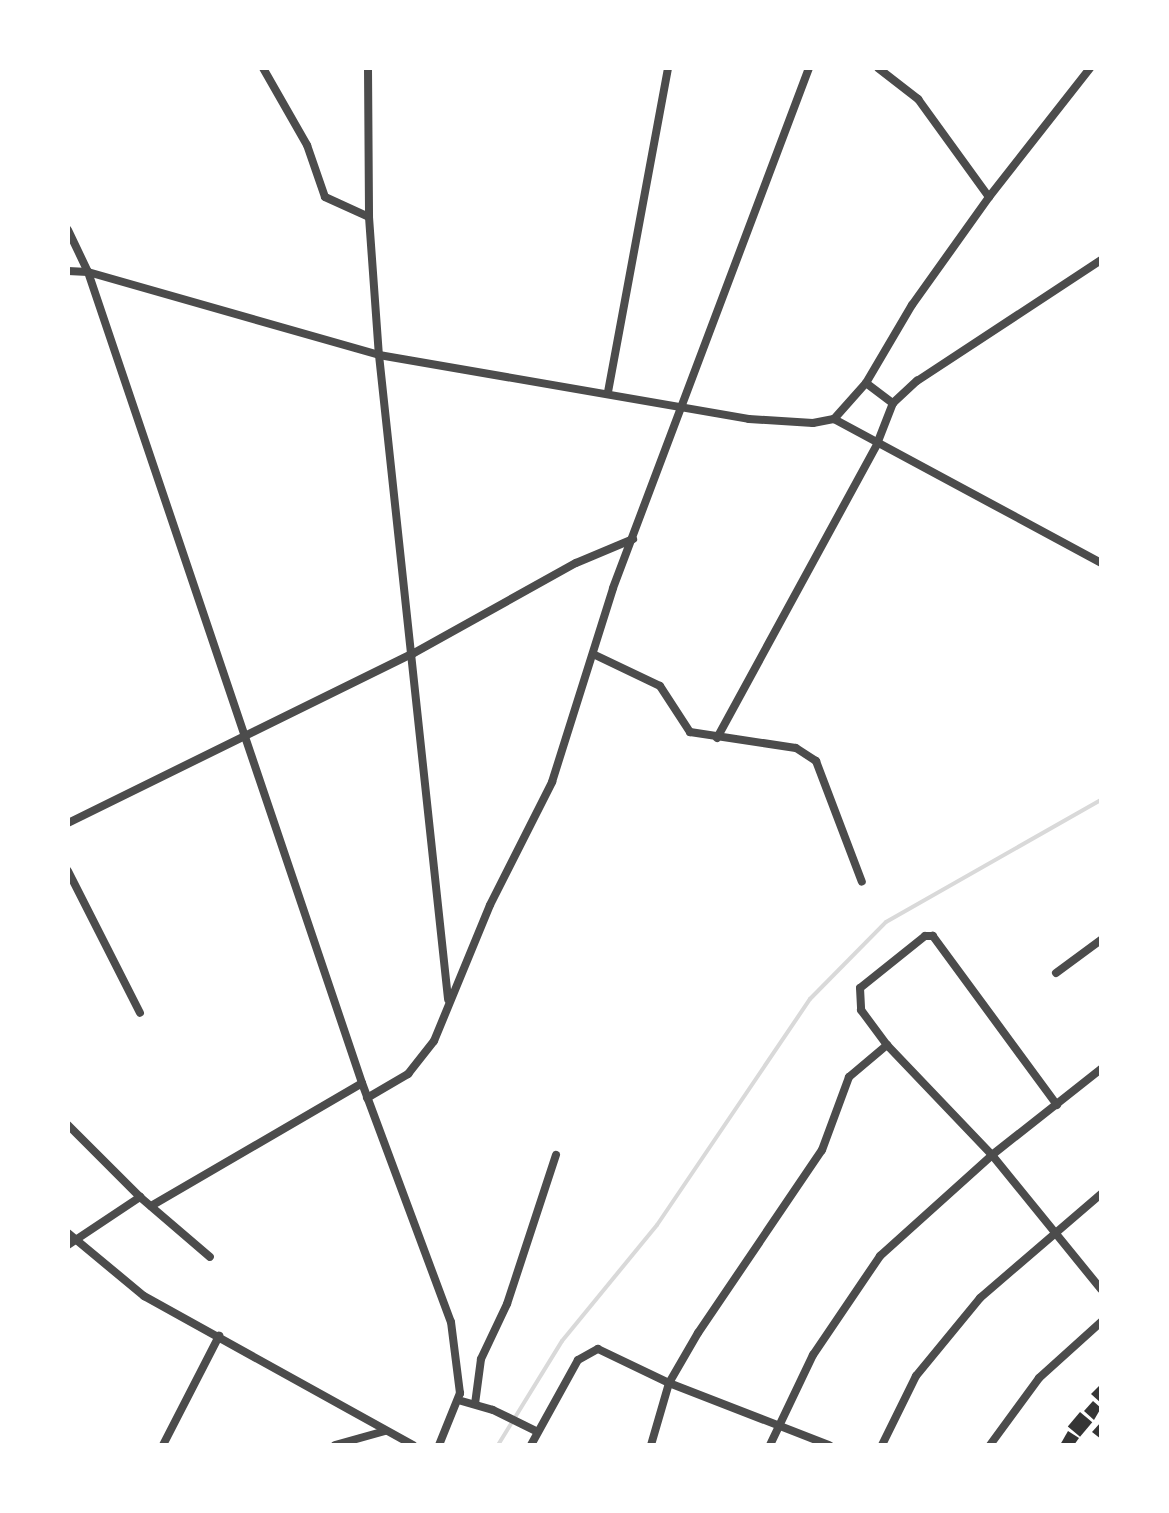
<!DOCTYPE html>
<html>
<head>
<meta charset="utf-8">
<style>
  body { margin:0 }
  #map { position:relative; width:1169px; height:1513px; overflow:hidden; background:#fff; font-family:Signika,sans-serif }
  div>[style] { position:absolute }
  .stream>* { height:4px; margin:-2px; padding:0 2px; transform-origin:2px; border-radius:2px; background:#d9d9d9 }
  .building>* { inset:0; background:#353535; transform-origin:0 0 }
  .minor>* { height:8px; margin:-4px; padding:0 4px; transform-origin:4px; border-radius:4px; background:#4c4c4c }
  span { translate:-50% -50%; white-space:nowrap; text-align:center; line-height:1.15; -webkit-text-stroke:8px #fff; paint-order:stroke }
  .frame { position:absolute; inset:0; border:70px solid #fff; pointer-events:none }
</style>
</head>
<body>
<div id="map">
  <div class="stream">
    <i style="left:498px;top:1445px;width:122px;rotate:-58.4deg"></i>
    <i style="left:562px;top:1341px;width:150px;rotate:-50.7deg"></i>
    <i style="left:657px;top:1225px;width:273px;rotate:-55.9deg"></i>
    <i style="left:810px;top:999px;width:108px;rotate:-45.4deg"></i>
    <i style="left:886px;top:922px;width:247px;rotate:-29.6deg"></i>
  </div>
  <div class="building">
    <i style="clip-path:polygon(1101px 1384px,1101px 1403px,1091px 1394px)"></i>
    <i style="clip-path:polygon(1093px 1401px,1101px 1408px,1094px 1420px,1084px 1411px)"></i>
    <i style="left:1080px;top:1412px;width:16px;height:19px;rotate:40deg"></i>
    <i style="clip-path:polygon(1101px 1422px,1101px 1439px,1092px 1432px)"></i>
    <i style="clip-path:polygon(1068px 1431px,1079px 1438px,1074px 1445px,1060px 1445px)"></i>
  </div>
  <div class="minor">
    <i style="left:263px;top:68px;width:89px;rotate:60.3deg"></i>
    <i style="left:307px;top:145px;width:55px;rotate:70.9deg"></i>
    <i style="left:325px;top:197px;width:48px;rotate:24.4deg"></i>
    <i style="left:368px;top:68px;width:149px;rotate:89.6deg"></i>
    <i style="left:369px;top:217px;width:138px;rotate:85.9deg"></i>
    <i style="left:379px;top:355px;width:648px;rotate:83.88deg"></i>
    <i style="left:878px;top:68px;width:51px;rotate:37.8deg"></i>
    <i style="left:918px;top:99px;width:121px;rotate:54.1deg"></i>
    <i style="left:68px;top:230px;width:47px;rotate:64.5deg"></i>
    <i style="left:88px;top:272px;width:856px;rotate:71.33deg"></i>
    <i style="left:362px;top:1083px;width:255px;rotate:69.6deg"></i>
    <i style="left:451px;top:1322px;width:72px;rotate:82.8deg"></i>
    <i style="left:460px;top:1393px;width:56px;rotate:112deg"></i>
    <i style="left:68px;top:271px;width:20px;rotate:3deg"></i>
    <i style="left:88px;top:272px;width:303px;rotate:15.9deg"></i>
    <i style="left:379px;top:355px;width:375px;rotate:9.8deg"></i>
    <i style="left:749px;top:419px;width:64px;rotate:3.6deg"></i>
    <i style="left:813px;top:423px;width:21px;rotate:-11deg"></i>
    <i style="left:834px;top:419px;width:48px;rotate:-48.4deg"></i>
    <i style="left:866px;top:383px;width:34px;rotate:37deg"></i>
    <i style="left:893px;top:403px;width:33px;rotate:-43deg"></i>
    <i style="left:917px;top:381px;width:220px;rotate:-33.3deg"></i>
    <i style="left:866px;top:383px;width:91px;rotate:-59.5deg"></i>
    <i style="left:912px;top:305px;width:133px;rotate:-54.5deg"></i>
    <i style="left:989px;top:197px;width:164px;rotate:-51.9deg"></i>
    <i style="left:608px;top:392px;width:330px;rotate:-79.5deg"></i>
    <i style="left:834px;top:419px;width:303px;rotate:28.3deg"></i>
    <i style="left:593px;top:654px;width:74px;rotate:25.5deg"></i>
    <i style="left:660px;top:686px;width:55px;rotate:56.9deg"></i>
    <i style="left:690px;top:732px;width:107px;rotate:8.6deg"></i>
    <i style="left:796px;top:748px;width:24px;rotate:33deg"></i>
    <i style="left:816px;top:761px;width:129px;rotate:69.2deg"></i>
    <i style="left:717px;top:738px;width:335px;rotate:-61.4deg"></i>
    <i style="left:877px;top:444px;width:44px;rotate:-68.7deg"></i>
    <i style="left:68px;top:823px;width:386px;rotate:-26.2deg"></i>
    <i style="left:414px;top:653px;width:185px;rotate:-29.1deg"></i>
    <i style="left:576px;top:563px;width:62px;rotate:-22.8deg"></i>
    <i style="left:68px;top:871px;width:159px;rotate:63.1deg"></i>
    <i style="left:1056px;top:973px;width:56px;rotate:-36.3deg"></i>
    <i style="left:367px;top:1098px;width:48px;rotate:-30.3deg"></i>
    <i style="left:408px;top:1074px;width:42px;rotate:-51.8deg"></i>
    <i style="left:434px;top:1041px;width:147px;rotate:-67.6deg"></i>
    <i style="left:490px;top:905px;width:138px;rotate:-63.2deg"></i>
    <i style="left:552px;top:782px;width:203px;rotate:-72.5deg"></i>
    <i style="left:613px;top:588px;width:556px;rotate:-69.35deg"></i>
    <i style="left:1057px;top:1105px;width:210px;rotate:-126.3deg"></i>
    <i style="left:933px;top:936px;width:8px;rotate:180deg"></i>
    <i style="left:925px;top:936px;width:83px;rotate:141.3deg"></i>
    <i style="left:860px;top:988px;width:22px;rotate:87deg"></i>
    <i style="left:861px;top:1010px;width:44px;rotate:53.4deg"></i>
    <i style="left:887px;top:1045px;width:152px;rotate:46.3deg"></i>
    <i style="left:992px;top:1155px;width:173px;rotate:50.9deg"></i>
    <i style="left:68px;top:1125px;width:102px;rotate:45deg"></i>
    <i style="left:140px;top:1197px;width:92px;rotate:40.6deg"></i>
    <i style="left:151px;top:1206px;width:244px;rotate:-30.2deg"></i>
    <i style="left:68px;top:1233px;width:99px;rotate:39.7deg"></i>
    <i style="left:144px;top:1296px;width:308px;rotate:29deg"></i>
    <i style="left:68px;top:1245px;width:87px;rotate:-33.7deg"></i>
    <i style="left:458px;top:1400px;width:36px;rotate:16deg"></i>
    <i style="left:493px;top:1410px;width:48px;rotate:26deg"></i>
    <i style="left:475px;top:1404px;width:45px;rotate:-82.4deg"></i>
    <i style="left:481px;top:1359px;width:61px;rotate:-64.7deg"></i>
    <i style="left:507px;top:1304px;width:157px;rotate:-71.8deg"></i>
    <i style="left:163px;top:1445px;width:123px;rotate:-62.8deg"></i>
    <i style="left:335px;top:1445px;width:52px;rotate:-15.6deg"></i>
    <i style="left:531px;top:1445px;width:97px;rotate:-61.1deg"></i>
    <i style="left:578px;top:1360px;width:23px;rotate:-29deg"></i>
    <i style="left:598px;top:1349px;width:79px;rotate:25.6deg"></i>
    <i style="left:669px;top:1383px;width:172px;rotate:21.2deg"></i>
    <i style="left:651px;top:1445px;width:65px;rotate:-73.8deg"></i>
    <i style="left:669px;top:1383px;width:58px;rotate:-59.9deg"></i>
    <i style="left:698px;top:1333px;width:221px;rotate:-55.9deg"></i>
    <i style="left:822px;top:1150px;width:78px;rotate:-69.7deg"></i>
    <i style="left:849px;top:1077px;width:50px;rotate:-40.1deg"></i>
    <i style="left:770px;top:1445px;width:100px;rotate:-64.5deg"></i>
    <i style="left:813px;top:1355px;width:120px;rotate:-55.9deg"></i>
    <i style="left:880px;top:1256px;width:151px;rotate:-42deg"></i>
    <i style="left:992px;top:1155px;width:139px;rotate:-38.3deg"></i>
    <i style="left:882px;top:1445px;width:77px;rotate:-63.8deg"></i>
    <i style="left:916px;top:1376px;width:101px;rotate:-50.6deg"></i>
    <i style="left:980px;top:1298px;width:160px;rotate:-40.7deg"></i>
    <i style="left:990px;top:1445px;width:83px;rotate:-53.8deg"></i>
    <i style="left:1039px;top:1378px;width:84px;rotate:-42.1deg"></i>
  </div>
  <div class="frame"></div>
</div>
</body>
</html>
